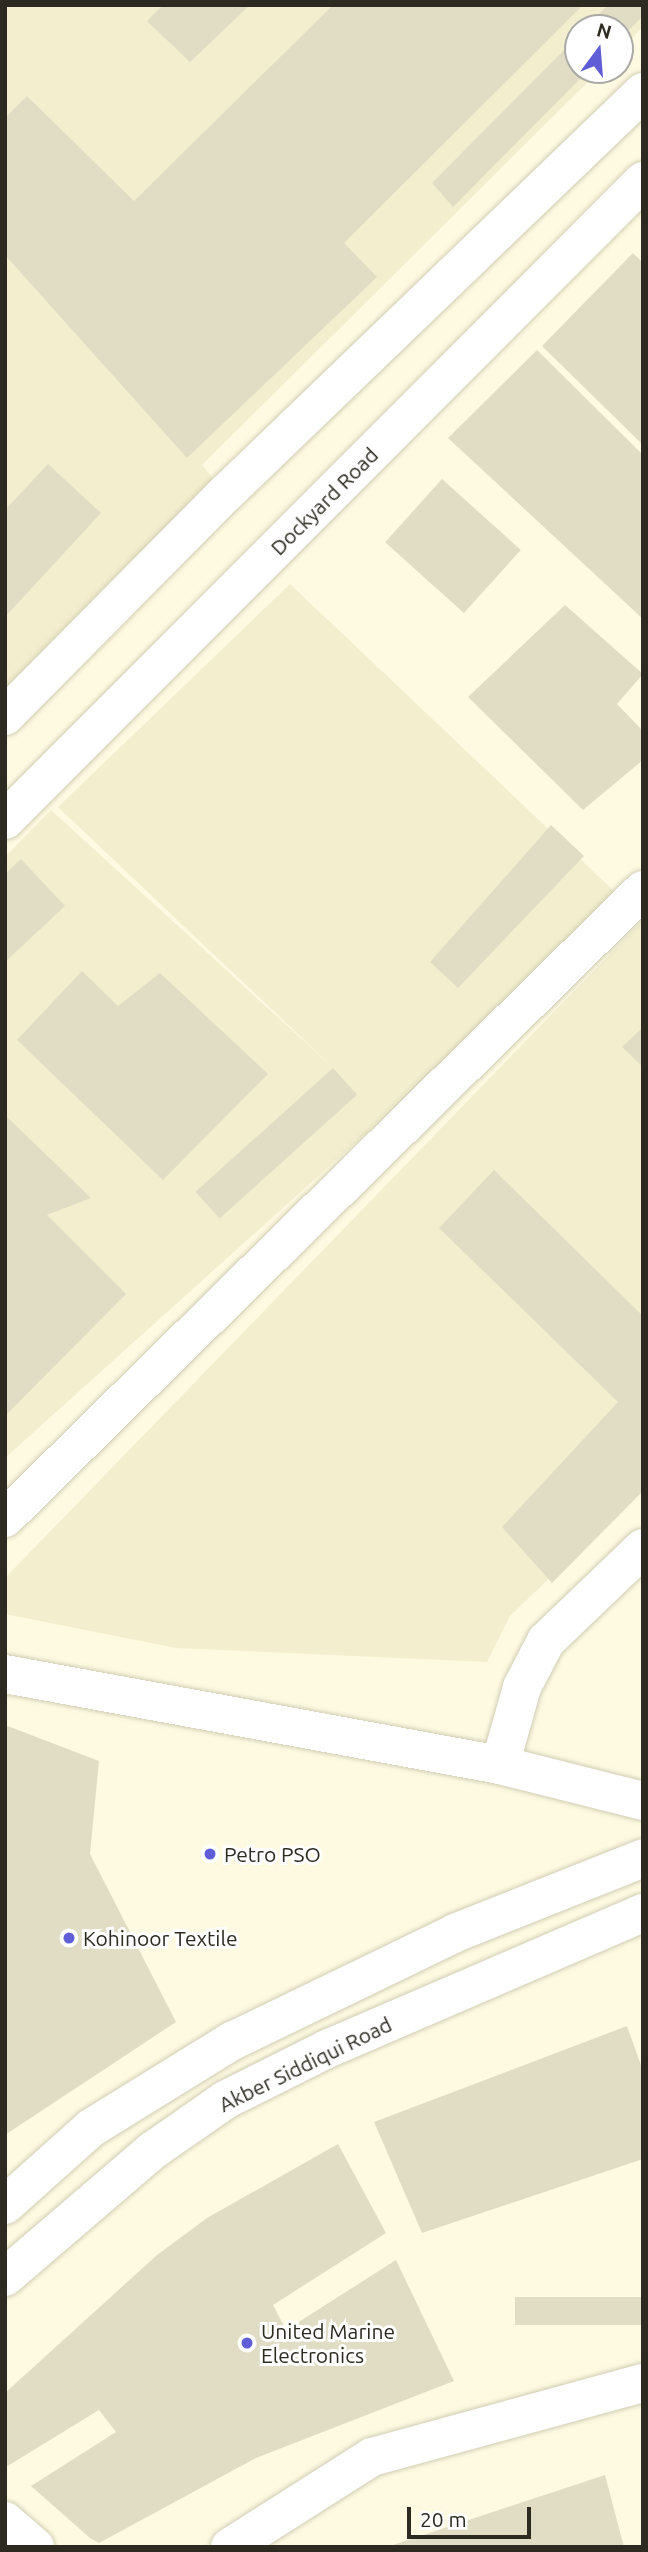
<!DOCTYPE html>
<html>
<head>
<meta charset="utf-8">
<style>
  body { margin:0 }
  #map { position:relative; width:648px; height:2552px; overflow:hidden; background:#fefae1; font-family:Ubuntu,sans-serif }
  div>[style] { position:absolute }
  .built>* { inset:0; background:#f3eecd }
  .building>* { inset:0; background:#e1ddc4; transform-origin:0 0 }
  .roads { filter:drop-shadow(0 0 2px #d1cdb5) drop-shadow(0 0 2px #d1cdb5) }
  .minor>* { height:38px; margin:-19px; padding:0 19px; transform-origin:19px; border-radius:19px; background:#fff }
  .dots>* { width:19px; height:19px; translate:-50% -50%; box-sizing:border-box; border:4px solid #fff; border-radius:50% }
  span { translate:-50% -50%; white-space:nowrap; text-align:center; line-height:1.15; -webkit-text-stroke:6px #fff; paint-order:stroke }
  .street-label { font-size:21px; color:#2c2a21 }
  .poi-label { font-size:21px; color:#2c2a21 }
  .left { translate:0 -50%; text-align:left }
  .frame { position:absolute; inset:0; border:7px solid #2c2a21; pointer-events:none }
  .north { position:absolute; left:564px; top:14px; width:70px; height:70px; box-sizing:border-box; background:#fff; border:2px solid #abaaa6; border-radius:50%; rotate:16deg; font-size:19px; font-weight:700; line-height:28px; text-align:center; color:#2c2a21 }
  .north::after { content:''; display:block; margin:auto; width:24px; height:32px; background:#5f5ed6; clip-path:polygon(50% 0,100% 100%,50% 72%,0 100%) }
  .scale { position:absolute; left:407px; top:2507px; width:124px; height:32px; box-sizing:border-box; border:4px solid #2c2a21; border-top:0; padding-left:9px; font-size:21px; line-height:24px; white-space:nowrap; color:#2c2a21; -webkit-text-stroke:5px #fff; paint-order:stroke }
</style>
</head>
<body>
<div id="map">
  <div class="built">
    <i style="clip-path:polygon(5px 5px,643px 5px,643px 27px,620px 50px,620px 28px,578px 28px,578px 70px,600px 70px,202px 465px,225px 494px,5px 716px)"></i>
    <i style="clip-path:polygon(290px 584px,616px 893px,385px 1116px,5px 1458px,5px 857px,51px 810px,339px 1073px,58px 807px)"></i>
    <i style="clip-path:polygon(643px 920px,643px 1488px,510px 1616px,487px 1662px,176px 1648px,5px 1614px,5px 1578px)"></i>
  </div>
  <div class="building">
    <i style="clip-path:polygon(163px 5px,250px 5px,190px 62px,147px 21px)"></i>
    <i style="clip-path:polygon(333px 5px,583px 5px,344px 243px,377px 277px,187px 458px,5px 255px,5px 118px,27px 96px,134px 201px)"></i>
    <i style="clip-path:polygon(608px 5px,643px 5px,643px 16px,620px 39px,620px 28px,585px 28px)"></i>
    <i style="clip-path:polygon(578px 36px,578px 70px,589px 70px,453px 207px,432px 183px)"></i>
    <i style="clip-path:polygon(633px 253px,643px 263px,643px 445px,542px 346px)"></i>
    <i style="clip-path:polygon(537px 350px,643px 455px,643px 619px,448px 438px)"></i>
    <i style="clip-path:polygon(48px 464px,101px 513px,5px 617px,5px 510px)"></i>
    <i style="left:442px;top:479px;width:106px;height:85px;rotate:42deg"></i>
    <i style="clip-path:polygon(565px 605px,643px 674px,617px 704px,643px 731px,643px 760px,583px 810px,468px 697px)"></i>
    <i style="clip-path:polygon(551px 825px,584px 856px,458px 988px,430px 962px)"></i>
    <i style="clip-path:polygon(21px 859px,65px 906px,5px 962px,5px 874px)"></i>
    <i style="clip-path:polygon(82px 971px,118px 1006px,160px 973px,268px 1074px,163px 1180px,17px 1040px)"></i>
    <i style="clip-path:polygon(643px 1027px,643px 1067px,622px 1047px)"></i>
    <i style="left:333px;top:1068px;width:36px;height:185px;rotate:48deg"></i>
    <i style="clip-path:polygon(5px 1115px,91px 1198px,47px 1215px,126px 1294px,5px 1416px)"></i>
    <i style="clip-path:polygon(494px 1170px,643px 1316px,643px 1491px,552px 1583px,502px 1527px,618px 1402px,439px 1228px)"></i>
    <i style="clip-path:polygon(5px 1725px,99px 1761px,90px 1854px,176px 2022px,5px 2135px)"></i>
    <i style="clip-path:polygon(627px 2026px,643px 2071px,643px 2159px,422px 2233px,374px 2122px)"></i>
    <i style="clip-path:polygon(338px 2144px,386px 2233px,273px 2305px,286px 2330px,396px 2260px,454px 2381px,256px 2458px,99px 2543px,90px 2538px,31px 2486px,116px 2432px,99px 2410px,6px 2467px,5px 2393px,157px 2255px,207px 2218px)"></i>
    <i style="left:643px;top:2297px;width:28px;height:128px;rotate:90deg"></i>
    <i style="clip-path:polygon(605px 2475px,624px 2547px,390px 2547px,390px 2546px)"></i>
  </div>
  <div class="roads">
    <div class="minor">
      <i style="left:5px;top:716px;width:313px;rotate:-45.3deg"></i>
      <i style="left:225px;top:494px;width:580px;rotate:-43.88deg"></i>
      <i style="left:5px;top:820px;width:903px;rotate:-45.04deg"></i>
      <i style="left:5px;top:1518px;width:895px;rotate:-44.55deg"></i>
      <i style="left:5px;top:1674px;width:503px;rotate:10.42deg"></i>
      <i style="left:500px;top:1765px;width:147px;rotate:14.1deg"></i>
      <i style="left:500px;top:1765px;width:81px;rotate:-74.2deg"></i>
      <i style="left:522px;top:1687px;width:52px;rotate:-62.4deg"></i>
      <i style="left:546px;top:1641px;width:134px;rotate:-43.8deg"></i>
      <i style="left:5px;top:2205px;width:115px;rotate:-41.8deg"></i>
      <i style="left:91px;top:2128px;width:166px;rotate:-31.7deg"></i>
      <i style="left:232px;top:2041px;width:248px;rotate:-25.8deg"></i>
      <i style="left:455px;top:1933px;width:202px;rotate:-21.7deg"></i>
      <i style="left:5px;top:2277px;width:194px;rotate:-40.6deg"></i>
      <i style="left:152px;top:2151px;width:89px;rotate:-34.9deg"></i>
      <i style="left:225px;top:2100px;width:114px;rotate:-26.6deg"></i>
      <i style="left:327px;top:2049px;width:344px;rotate:-23.3deg"></i>
      <i style="left:5px;top:2521px;width:40px;rotate:41deg"></i>
      <i style="left:230px;top:2547px;width:168px;rotate:-32.4deg"></i>
      <i style="left:372px;top:2457px;width:281px;rotate:-15.3deg"></i>
    </div>
  </div>
  <div class="dots">
    <i style="left:210px;top:1854px;background:#5f5ed6"></i>
    <i style="left:69px;top:1938px;background:#5f5ed6"></i>
    <i style="left:247px;top:2343px;background:#5f5ed6"></i>
  </div>
  <div class="street-label">
    <span style="left:324px;top:501px;rotate:-45deg">Dockyard Road</span>
    <span style="left:305px;top:2064px;rotate:-26deg">Akber Siddiqui Road</span>
  </div>
  <div class="poi-label">
    <span class="left" style="left:224px;top:1854px">Petro PSO</span>
    <span class="left" style="left:83px;top:1938px">Kohinoor Textile</span>
    <span class="left" style="left:261px;top:2343px">United Marine<br>Electronics</span>
  </div>
  <div class="frame"></div>
  <div class="north">N</div>
  <div class="scale">20 m</div>
</div>
</body>
</html>
